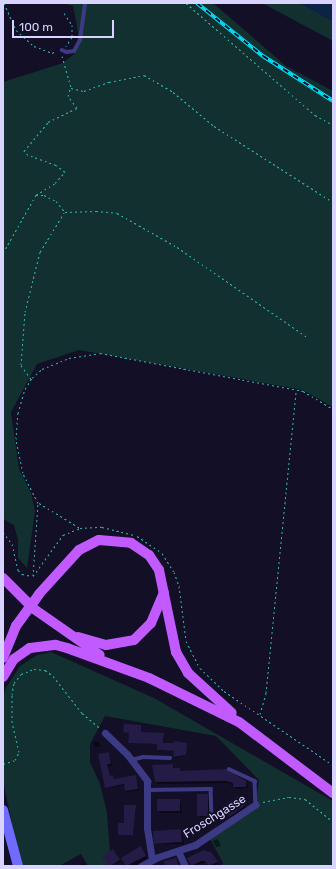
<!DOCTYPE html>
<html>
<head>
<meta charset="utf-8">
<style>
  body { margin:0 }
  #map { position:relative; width:336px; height:869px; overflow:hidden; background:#130f26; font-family:Rubik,sans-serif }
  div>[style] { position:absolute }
  .green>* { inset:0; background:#12302f }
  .water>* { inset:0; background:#0c2248 }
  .shadow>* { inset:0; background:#0007 }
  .building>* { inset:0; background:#241b47; transform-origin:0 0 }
  .path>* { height:1px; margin-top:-0.5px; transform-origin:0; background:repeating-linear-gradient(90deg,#2fb8b0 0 2px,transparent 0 5px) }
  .service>* { height:3.5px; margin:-1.75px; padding:0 1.75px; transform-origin:1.75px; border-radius:1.75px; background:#3d3a85 }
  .minor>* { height:7px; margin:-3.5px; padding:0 3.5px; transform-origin:3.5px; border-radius:3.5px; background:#3d3a85 }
  .secondary>* { height:10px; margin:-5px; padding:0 5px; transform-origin:5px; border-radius:5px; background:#6f6bff }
  .primary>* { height:10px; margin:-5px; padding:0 5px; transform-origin:5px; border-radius:5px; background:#c25bff }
  .rail>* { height:3.5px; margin-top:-1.75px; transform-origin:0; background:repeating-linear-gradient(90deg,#130f26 0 6px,#00e5ff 0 12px); box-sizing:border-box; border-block:1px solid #00e5ff }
  .primary-bridge>* { height:10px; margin:-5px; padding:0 5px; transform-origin:5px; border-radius:5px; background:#c25bff }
  span { translate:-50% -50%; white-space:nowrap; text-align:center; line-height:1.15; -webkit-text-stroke:4px #130f26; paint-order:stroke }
  .street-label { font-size:12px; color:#d9d4ff }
  .frame { position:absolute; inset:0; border:4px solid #d9d4ff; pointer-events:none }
  .scale { position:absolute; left:12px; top:20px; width:102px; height:18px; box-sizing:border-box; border:2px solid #d9d4ff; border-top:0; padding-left:5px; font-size:12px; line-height:14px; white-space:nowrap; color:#d9d4ff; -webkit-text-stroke:3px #130f26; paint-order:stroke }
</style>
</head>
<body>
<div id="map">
  <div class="green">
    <i style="clip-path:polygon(64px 3px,213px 3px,286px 66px,333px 91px,333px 407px,303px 390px,79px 350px,37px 364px,11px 412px,19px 469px,31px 493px,35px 511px,27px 568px,18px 558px,18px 540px,14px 525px,3px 519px,3px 82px,63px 63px,74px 54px,79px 44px,77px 26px,73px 6px)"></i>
    <i style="clip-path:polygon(262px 3px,300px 3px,333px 21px,333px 41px)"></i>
    <i style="clip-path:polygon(51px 652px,154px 698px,333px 801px,333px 866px,221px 866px,223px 863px,207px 833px,256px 804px,259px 780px,216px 736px,105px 716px,90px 744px,90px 762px,100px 784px,107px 813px,111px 866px,88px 866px,81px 854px,59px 866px,21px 866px,3px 781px,3px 699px,5px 689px,20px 666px,37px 655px)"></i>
  </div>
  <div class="water">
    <i style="clip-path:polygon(300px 3px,329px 3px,333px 5px,333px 21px)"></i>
  </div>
  <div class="shadow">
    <i style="clip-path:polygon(141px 726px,141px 733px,163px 734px,164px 744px,186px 744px,186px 755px,175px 758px,175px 751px,159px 751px,158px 744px,130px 743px,130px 733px,124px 732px)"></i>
    <i style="clip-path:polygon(93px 741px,99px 742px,100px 747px,95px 747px)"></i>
    <i style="clip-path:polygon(109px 753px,112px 765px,108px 766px,110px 776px,114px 780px,136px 776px,139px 790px,127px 792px,125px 785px,106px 788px,99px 755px)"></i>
    <i style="clip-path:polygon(172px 765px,175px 769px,182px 772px,246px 781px,248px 788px,236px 789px,229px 783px,158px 784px,155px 781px)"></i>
    <i style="clip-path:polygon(208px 795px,210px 817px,200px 817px,198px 815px)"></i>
    <i style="clip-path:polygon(239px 799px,246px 808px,231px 818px,229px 816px)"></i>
    <i style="clip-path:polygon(158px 800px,180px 800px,182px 813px,160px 813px)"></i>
    <i style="clip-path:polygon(136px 806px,133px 835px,119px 835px)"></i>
    <i style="clip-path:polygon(181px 830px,184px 844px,156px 844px)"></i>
    <i style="clip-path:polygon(218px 839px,221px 846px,216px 847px,213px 841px)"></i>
    <i style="clip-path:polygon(141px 847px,147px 858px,134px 866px,127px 866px,123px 858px)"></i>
    <i style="clip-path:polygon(113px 850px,121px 862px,109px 866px,103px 856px)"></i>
    <i style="clip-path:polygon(213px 855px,218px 864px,214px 866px,210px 866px,207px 862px,192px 866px,188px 858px)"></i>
    <i style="clip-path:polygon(83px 863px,86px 866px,79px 866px)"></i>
  </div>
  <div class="building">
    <i style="clip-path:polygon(124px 724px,141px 725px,141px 732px,164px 733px,163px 743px,174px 743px,174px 741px,187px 743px,186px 755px,173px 757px,174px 751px,157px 750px,157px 744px,128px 743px,129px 733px,123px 732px)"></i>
    <i style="clip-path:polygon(109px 752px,111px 764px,107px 764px,110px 776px,113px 775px,114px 779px,136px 775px,138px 789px,125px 791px,124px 784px,105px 788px,98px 754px)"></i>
    <i style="clip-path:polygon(173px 764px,173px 768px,180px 768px,180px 771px,226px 769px,246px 781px,246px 787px,233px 787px,233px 783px,226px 781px,155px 782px,152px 765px)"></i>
    <i style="left:197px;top:794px;width:11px;height:22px"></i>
    <i style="left:238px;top:796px;width:12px;height:19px;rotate:55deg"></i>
    <i style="left:157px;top:799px;width:23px;height:12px"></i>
    <i style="clip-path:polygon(124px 805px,136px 805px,133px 835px,118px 835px,118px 823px,124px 823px)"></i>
    <i style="left:181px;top:829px;width:13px;height:28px;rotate:86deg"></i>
    <i style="clip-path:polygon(141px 846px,146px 856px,126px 866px,121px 858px)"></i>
    <i style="left:113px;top:849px;width:13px;height:13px;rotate:58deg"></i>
    <i style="clip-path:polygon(204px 850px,212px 853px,218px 862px,208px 866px,205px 861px,201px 861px,191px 866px,187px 858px)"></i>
    <i style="clip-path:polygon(176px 858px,179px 866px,165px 866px,164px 861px)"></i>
  </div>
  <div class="path">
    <i style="left:4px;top:3px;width:30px;rotate:66deg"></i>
    <i style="left:16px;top:30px;width:24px;rotate:42deg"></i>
    <i style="left:34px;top:46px;width:19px;rotate:21deg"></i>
    <i style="left:52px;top:53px;width:4px;rotate:-27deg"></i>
    <i style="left:186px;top:3px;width:171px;rotate:41deg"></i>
    <i style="left:315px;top:115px;width:21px;rotate:29deg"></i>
    <i style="left:64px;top:13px;width:14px;rotate:56deg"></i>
    <i style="left:72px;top:25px;width:12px;rotate:90deg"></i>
    <i style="left:72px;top:37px;width:11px;rotate:124deg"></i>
    <i style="left:62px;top:56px;width:33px;rotate:74deg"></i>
    <i style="left:71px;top:88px;width:13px;rotate:13deg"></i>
    <i style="left:84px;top:91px;width:27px;rotate:-20deg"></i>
    <i style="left:109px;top:82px;width:36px;rotate:-11deg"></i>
    <i style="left:144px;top:75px;width:34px;rotate:30deg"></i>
    <i style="left:173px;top:92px;width:53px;rotate:39.7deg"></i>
    <i style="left:214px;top:126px;width:141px;rotate:32.6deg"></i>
    <i style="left:36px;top:195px;width:22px;rotate:-32deg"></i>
    <i style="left:55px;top:183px;width:15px;rotate:-48deg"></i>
    <i style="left:65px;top:172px;width:11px;rotate:-142deg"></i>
    <i style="left:56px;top:165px;width:30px;rotate:-160deg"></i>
    <i style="left:28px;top:155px;width:6px;rotate:-135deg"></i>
    <i style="left:24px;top:151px;width:38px;rotate:-50deg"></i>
    <i style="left:48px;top:122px;width:32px;rotate:-26deg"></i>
    <i style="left:77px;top:108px;width:15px;rotate:-127deg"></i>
    <i style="left:68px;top:96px;width:7px;rotate:-74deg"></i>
    <i style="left:3px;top:253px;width:67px;rotate:-60.4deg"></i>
    <i style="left:36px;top:195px;width:8px"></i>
    <i style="left:44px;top:195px;width:13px;rotate:27deg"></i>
    <i style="left:56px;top:201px;width:14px;rotate:51deg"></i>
    <i style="left:65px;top:212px;width:31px;rotate:-2deg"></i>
    <i style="left:96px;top:211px;width:21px;rotate:5deg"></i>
    <i style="left:117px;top:213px;width:69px;rotate:29.5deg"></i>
    <i style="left:177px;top:247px;width:158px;rotate:34.7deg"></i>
    <i style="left:31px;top:379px;width:17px;rotate:-126deg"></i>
    <i style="left:21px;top:365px;width:53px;rotate:-85.7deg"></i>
    <i style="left:25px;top:312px;width:62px;rotate:-76deg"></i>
    <i style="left:40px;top:252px;width:46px;rotate:-58.4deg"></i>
    <i style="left:39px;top:503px;width:48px;rotate:31.4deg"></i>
    <i style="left:3px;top:532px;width:15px;rotate:53deg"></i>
    <i style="left:12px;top:544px;width:27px;rotate:77deg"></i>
    <i style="left:18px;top:570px;width:6px;rotate:45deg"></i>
    <i style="left:22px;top:574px;width:10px;rotate:11deg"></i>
    <i style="left:137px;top:536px;width:30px;rotate:34deg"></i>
    <i style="left:162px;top:553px;width:22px;rotate:58deg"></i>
    <i style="left:174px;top:572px;width:15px;rotate:70deg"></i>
    <i style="left:179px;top:586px;width:55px;rotate:82.7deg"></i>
    <i style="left:186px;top:641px;width:30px;rotate:63deg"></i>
    <i style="left:200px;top:668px;width:33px;rotate:44deg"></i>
    <i style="left:224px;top:691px;width:132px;rotate:34.2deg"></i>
    <i style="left:33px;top:576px;width:73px;rotate:-86.1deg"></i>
    <i style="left:38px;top:503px;width:34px;rotate:-117deg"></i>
    <i style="left:23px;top:473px;width:35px;rotate:-102deg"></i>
    <i style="left:16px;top:439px;width:26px;rotate:-86deg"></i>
    <i style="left:18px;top:413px;width:25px;rotate:-74deg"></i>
    <i style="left:25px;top:389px;width:13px;rotate:-58deg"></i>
    <i style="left:32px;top:378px;width:13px;rotate:-42deg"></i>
    <i style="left:42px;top:369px;width:29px;rotate:-22deg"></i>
    <i style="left:69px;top:358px;width:31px;rotate:-9deg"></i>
    <i style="left:100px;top:353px;width:207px;rotate:10.6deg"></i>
    <i style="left:303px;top:391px;width:35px;rotate:31deg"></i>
    <i style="left:33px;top:576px;width:51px;rotate:-53.8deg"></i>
    <i style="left:63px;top:535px;width:18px;rotate:-22deg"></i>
    <i style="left:80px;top:528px;width:22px;rotate:-3deg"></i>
    <i style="left:102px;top:527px;width:34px;rotate:14deg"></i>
    <i style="left:260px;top:714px;width:22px;rotate:-74deg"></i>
    <i style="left:266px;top:693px;width:304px;rotate:-84.3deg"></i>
    <i style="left:3px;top:764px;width:13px;rotate:-18deg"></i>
    <i style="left:15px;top:760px;width:9px;rotate:-63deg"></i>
    <i style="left:19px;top:752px;width:31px;rotate:-103deg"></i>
    <i style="left:12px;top:722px;width:27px;rotate:-90deg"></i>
    <i style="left:12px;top:695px;width:12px;rotate:-81deg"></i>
    <i style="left:14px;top:683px;width:11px;rotate:-52deg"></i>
    <i style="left:21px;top:674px;width:14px;rotate:-21deg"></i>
    <i style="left:34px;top:669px;width:11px;rotate:5deg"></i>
    <i style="left:45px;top:670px;width:10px;rotate:37deg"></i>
    <i style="left:53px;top:676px;width:47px;rotate:51.9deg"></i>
    <i style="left:82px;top:713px;width:23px;rotate:40deg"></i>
    <i style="left:263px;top:802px;width:26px;rotate:-11deg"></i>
    <i style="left:289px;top:797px;width:16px;rotate:7deg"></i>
    <i style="left:305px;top:799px;width:36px;rotate:39deg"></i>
  </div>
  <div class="service">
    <i style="left:62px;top:50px;width:5px;rotate:22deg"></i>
    <i style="left:67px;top:52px;width:7px;rotate:-8deg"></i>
    <i style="left:74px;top:51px;width:13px;rotate:-61deg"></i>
    <i style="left:80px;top:40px;width:37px;rotate:-82deg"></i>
    <i style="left:132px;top:760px;width:11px;rotate:-15deg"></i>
    <i style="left:143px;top:757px;width:27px;rotate:2deg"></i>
    <i style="left:229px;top:769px;width:29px;rotate:25deg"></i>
    <i style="left:255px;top:781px;width:23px;rotate:88deg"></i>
    <i style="left:147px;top:790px;width:64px;rotate:-0.9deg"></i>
    <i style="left:211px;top:789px;width:23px;rotate:88deg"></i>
  </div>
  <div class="minor">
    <i style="left:105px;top:733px;width:30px;rotate:44deg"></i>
    <i style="left:127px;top:754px;width:34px;rotate:53deg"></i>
    <i style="left:147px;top:781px;width:47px;rotate:90deg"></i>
    <i style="left:147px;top:828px;width:32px;rotate:81deg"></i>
    <i style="left:178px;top:851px;width:17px;rotate:65deg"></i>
    <i style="left:141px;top:866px;width:19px;rotate:-28deg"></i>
    <i style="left:158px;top:857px;width:39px;rotate:-18deg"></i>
    <i style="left:195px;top:845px;width:73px;rotate:-33.9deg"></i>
  </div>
  <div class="secondary">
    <i style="left:3px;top:810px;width:58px;rotate:75deg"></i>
  </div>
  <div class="primary">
    <i style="left:3px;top:578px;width:44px;rotate:45deg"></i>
    <i style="left:34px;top:609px;width:80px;rotate:34.9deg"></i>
    <i style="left:39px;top:594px;width:59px;rotate:-47.7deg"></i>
    <i style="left:79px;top:550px;width:22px;rotate:-27deg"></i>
    <i style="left:99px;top:540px;width:32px;rotate:5deg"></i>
    <i style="left:131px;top:543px;width:22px;rotate:34deg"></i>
    <i style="left:149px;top:555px;width:18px;rotate:56deg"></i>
    <i style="left:159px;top:570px;width:84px;rotate:78.3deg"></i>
    <i style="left:176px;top:652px;width:24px;rotate:60deg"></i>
    <i style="left:188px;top:673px;width:59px;rotate:42.3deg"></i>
    <i style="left:78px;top:637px;width:29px;rotate:16deg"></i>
    <i style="left:106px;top:645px;width:28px;rotate:-10deg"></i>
    <i style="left:134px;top:640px;width:24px;rotate:-45deg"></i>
    <i style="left:151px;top:623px;width:33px;rotate:-67deg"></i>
    <i style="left:3px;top:658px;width:35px;rotate:-68deg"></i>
    <i style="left:3px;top:677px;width:21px;rotate:-59deg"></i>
    <i style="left:14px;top:659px;width:19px;rotate:-35deg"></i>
    <i style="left:30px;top:648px;width:26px;rotate:-7deg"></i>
    <i style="left:56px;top:645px;width:11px;rotate:15deg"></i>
    <i style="left:67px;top:648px;width:87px;rotate:20.1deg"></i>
    <i style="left:149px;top:678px;width:100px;rotate:26.1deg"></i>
    <i style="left:239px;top:722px;width:118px;rotate:37.1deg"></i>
  </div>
  <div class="rail">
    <i style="left:197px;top:3px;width:85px;rotate:38.8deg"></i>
    <i style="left:263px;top:56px;width:83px;rotate:32.7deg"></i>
  </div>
  <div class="primary-bridge">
    <i style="left:16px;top:626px;width:39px;rotate:-54deg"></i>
  </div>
  <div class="street-label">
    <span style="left:215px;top:817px;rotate:-32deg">Froschgasse</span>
  </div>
  <div class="frame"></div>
  <div class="scale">100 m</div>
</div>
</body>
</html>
